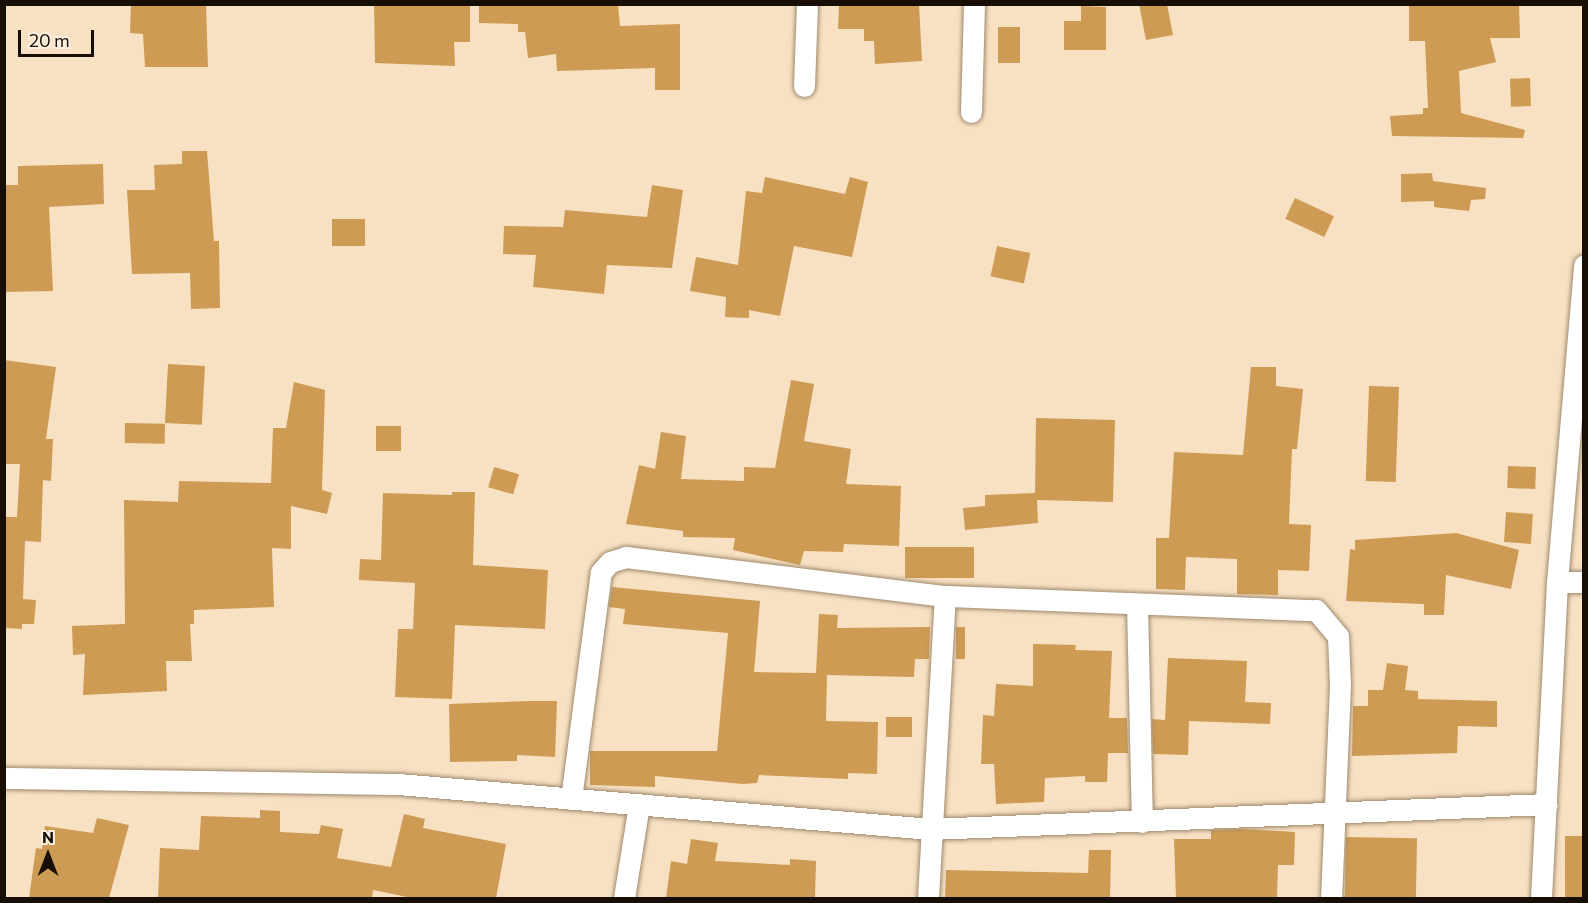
<!DOCTYPE html>
<html>
<head>
<meta charset="utf-8">
<style>
  body { margin:0 }
  #map { position:relative; width:1588px; height:903px; overflow:hidden; background:#f8e1c3; font-family:Commissioner,sans-serif }
  div>[style] { position:absolute }
  .building>* { inset:0; background:#cd9b53; transform-origin:0 0 }
  .roads { filter:drop-shadow(0 0 2px #9e896d) drop-shadow(0 0 2px #9e896d) }
  .street>* { height:21px; margin:-10.5px; padding:0 10.5px; transform-origin:10.5px; border-radius:10.5px; background:#fff }
  span { translate:-50% -50%; white-space:nowrap; text-align:center; line-height:1.15; -webkit-text-stroke:4.5px #fef0de; paint-order:stroke }
  .frame { position:absolute; inset:0; border:6px solid #170f05; pointer-events:none }
  .north { position:absolute; left:18px; top:825px; width:60px; height:60px; -webkit-text-stroke:4px #fef0de; paint-order:stroke; rotate:0deg; font-size:16px; font-weight:700; line-height:24px; text-align:center; color:#170f05 }
  .north::after { content:''; display:block; margin:auto; width:21px; height:27px; background:#170f05; clip-path:polygon(50% 0,100% 100%,50% 72%,0 100%) }
  .scale { position:absolute; left:18px; top:30px; width:76px; height:27px; box-sizing:border-box; border:3px solid #170f05; border-top:0; padding-left:8px; font-size:18px; line-height:21px; white-space:nowrap; color:#170f05; -webkit-text-stroke:4px #fef0de; paint-order:stroke }
</style>
</head>
<body>
<div id="map">
  <div class="building">
    <i style="clip-path:polygon(131px 4px,206px 4px,208px 67px,145px 67px,143px 34px,130px 33px)"></i>
    <i style="clip-path:polygon(374px 4px,470px 4px,470px 42px,454px 42px,455px 66px,375px 63px)"></i>
    <i style="clip-path:polygon(479px 4px,618px 4px,620px 26px,680px 24px,680px 90px,655px 90px,655px 68px,557px 71px,556px 54px,528px 58px,525px 32px,518px 32px,518px 24px,479px 23px)"></i>
    <i style="clip-path:polygon(839px 4px,919px 4px,922px 61px,875px 64px,874px 41px,864px 41px,864px 29px,838px 29px)"></i>
    <i style="clip-path:polygon(1139px 4px,1167px 4px,1173px 35px,1146px 40px)"></i>
    <i style="clip-path:polygon(1519px 4px,1520px 38px,1490px 38px,1496px 62px,1459px 71px,1461px 113px,1525px 130px,1523px 138px,1392px 136px,1390px 116px,1423px 114px,1423px 108px,1428px 108px,1425px 41px,1409px 41px,1409px 5px)"></i>
    <i style="clip-path:polygon(1081px 6px,1106px 7px,1106px 50px,1064px 50px,1064px 21px,1081px 21px)"></i>
    <i style="left:998px;top:27px;width:22px;height:36px"></i>
    <i style="left:1530px;top:78px;width:28px;height:20px;rotate:88deg"></i>
    <i style="clip-path:polygon(182px 151px,207px 151px,214px 241px,219px 241px,220px 308px,191px 309px,190px 273px,132px 274px,127px 190px,155px 190px,154px 165px,182px 164px)"></i>
    <i style="clip-path:polygon(103px 164px,104px 204px,49px 207px,53px 291px,4px 292px,6px 185px,18px 185px,18px 166px)"></i>
    <i style="clip-path:polygon(1432px 173px,1433px 181px,1486px 188px,1485px 199px,1471px 200px,1469px 211px,1434px 207px,1434px 201px,1401px 202px,1401px 174px)"></i>
    <i style="clip-path:polygon(765px 177px,845px 194px,850px 177px,868px 182px,852px 257px,794px 246px,780px 316px,749px 310px,749px 318px,725px 317px,726px 297px,690px 291px,696px 257px,738px 265px,746px 191px,762px 193px)"></i>
    <i style="clip-path:polygon(652px 185px,683px 190px,672px 268px,607px 265px,604px 294px,533px 287px,536px 255px,503px 254px,504px 226px,563px 227px,565px 210px,647px 217px)"></i>
    <i style="left:1295px;top:198px;width:43px;height:23px;rotate:25deg"></i>
    <i style="left:365px;top:219px;width:27px;height:33px;rotate:90deg"></i>
    <i style="left:997px;top:246px;width:34px;height:31px;rotate:12deg"></i>
    <i style="clip-path:polygon(4px 360px,56px 367px,46px 439px,53px 439px,51px 481px,43px 480px,41px 542px,25px 541px,23px 599px,36px 600px,34px 624px,22px 624px,22px 629px,4px 628px,4px 517px,17px 517px,20px 464px,4px 464px)"></i>
    <i style="left:168px;top:364px;width:37px;height:59px;rotate:3deg"></i>
    <i style="clip-path:polygon(1251px 367px,1276px 367px,1276px 386px,1303px 389px,1297px 449px,1292px 449px,1289px 524px,1311px 525px,1309px 571px,1278px 570px,1278px 595px,1237px 594px,1237px 559px,1186px 557px,1185px 590px,1156px 589px,1156px 538px,1169px 538px,1174px 452px,1243px 455px)"></i>
    <i style="clip-path:polygon(791px 380px,814px 384px,804px 441px,851px 449px,846px 484px,901px 486px,899px 546px,844px 544px,843px 552px,804px 551px,800px 565px,733px 550px,735px 538px,683px 537px,683px 531px,626px 524px,639px 465px,655px 469px,661px 432px,686px 436px,681px 479px,744px 481px,744px 467px,775px 468px)"></i>
    <i style="clip-path:polygon(294px 382px,325px 390px,322px 490px,332px 493px,327px 514px,291px 506px,291px 549px,272px 548px,274px 607px,194px 610px,194px 624px,190px 624px,192px 661px,166px 661px,167px 691px,83px 695px,85px 654px,73px 655px,72px 626px,125px 624px,124px 500px,178px 502px,179px 481px,271px 483px,273px 428px,286px 428px)"></i>
    <i style="left:1369px;top:386px;width:30px;height:95px;rotate:2deg"></i>
    <i style="clip-path:polygon(1036px 418px,1115px 420px,1113px 502px,1037px 500px,1038px 523px,965px 530px,963px 508px,985px 506px,985px 495px,1035px 493px)"></i>
    <i style="left:125px;top:423px;width:40px;height:20px;rotate:1deg"></i>
    <i style="left:376px;top:426px;width:25px;height:25px"></i>
    <i style="left:1508px;top:466px;width:28px;height:22px;rotate:2deg"></i>
    <i style="left:494px;top:467px;width:26px;height:21px;rotate:16deg"></i>
    <i style="clip-path:polygon(452px 492px,475px 492px,473px 565px,548px 570px,545px 629px,455px 625px,452px 699px,395px 697px,398px 629px,413px 629px,415px 583px,359px 580px,360px 559px,381px 560px,383px 493px,452px 495px)"></i>
    <i style="left:1533px;top:514px;width:30px;height:27px;rotate:94deg"></i>
    <i style="clip-path:polygon(1456px 533px,1519px 550px,1511px 589px,1446px 575px,1444px 615px,1424px 615px,1424px 604px,1346px 601px,1350px 549px,1355px 550px,1355px 540px)"></i>
    <i style="left:905px;top:547px;width:69px;height:31px"></i>
    <i style="clip-path:polygon(612px 587px,760px 601px,754px 672px,816px 673px,819px 614px,838px 615px,837px 628px,930px 627px,929px 659px,915px 659px,914px 677px,827px 675px,826px 721px,878px 722px,877px 774px,848px 773px,848px 779px,759px 775px,757px 783px,743px 784px,655px 776px,655px 787px,590px 785px,590px 751px,717px 751px,728px 633px,623px 624px,625px 609px,609px 607px)"></i>
    <i style="left:956px;top:627px;width:9px;height:32px"></i>
    <i style="clip-path:polygon(1033px 644px,1076px 645px,1075px 650px,1112px 651px,1109px 718px,1127px 718px,1128px 753px,1108px 753px,1107px 782px,1085px 782px,1085px 776px,1045px 778px,1044px 802px,996px 804px,994px 764px,981px 764px,983px 715px,994px 716px,996px 684px,1033px 686px)"></i>
    <i style="clip-path:polygon(1168px 658px,1247px 661px,1245px 702px,1271px 703px,1270px 724px,1189px 721px,1188px 755px,1153px 754px,1152px 719px,1165px 720px)"></i>
    <i style="clip-path:polygon(1387px 663px,1408px 666px,1405px 690px,1418px 691px,1418px 699px,1497px 701px,1497px 727px,1458px 726px,1457px 753px,1352px 756px,1353px 706px,1368px 706px,1368px 690px,1383px 690px)"></i>
    <i style="clip-path:polygon(531px 701px,557px 701px,555px 757px,517px 755px,517px 761px,450px 762px,449px 704px)"></i>
    <i style="left:886px;top:717px;width:26px;height:20px"></i>
    <i style="clip-path:polygon(260px 810px,280px 811px,280px 832px,319px 834px,321px 825px,343px 829px,337px 858px,391px 867px,404px 814px,425px 819px,423px 828px,506px 844px,496px 898px,412px 898px,373px 890px,372px 898px,158px 898px,160px 848px,199px 850px,201px 816px,260px 818px)"></i>
    <i style="clip-path:polygon(97px 818px,129px 825px,109px 898px,29px 898px,36px 848px,42px 849px,45px 826px,93px 833px)"></i>
    <i style="clip-path:polygon(1241px 829px,1295px 832px,1294px 865px,1278px 865px,1277px 898px,1176px 898px,1174px 839px,1211px 839px,1211px 830px)"></i>
    <i style="left:1565px;top:836px;width:19px;height:62px"></i>
    <i style="left:1346px;top:837px;width:71px;height:61px;rotate:1deg"></i>
    <i style="clip-path:polygon(691px 839px,718px 843px,715px 861px,790px 865px,790px 859px,816px 861px,815px 898px,666px 898px,671px 861px,687px 864px)"></i>
    <i style="clip-path:polygon(1089px 850px,1111px 850px,1110px 898px,945px 898px,946px 870px,1088px 873px)"></i>
  </div>
  <div class="roads">
    <div class="street">
      <i style="left:804px;top:86px;width:82px;rotate:-87.9deg"></i>
      <i style="left:971px;top:112px;width:108px;rotate:-88.4deg"></i>
      <i style="left:1557px;top:582px;width:27px"></i>
      <i style="left:1137px;top:604px;width:218px;rotate:88.7deg"></i>
      <i style="left:4px;top:778px;width:394px;rotate:0.9deg"></i>
      <i style="left:398px;top:784px;width:534px;rotate:4.83deg"></i>
      <i style="left:930px;top:829px;width:617px;rotate:-2.32deg"></i>
      <i style="left:571px;top:799px;width:229px;rotate:-82.5deg"></i>
      <i style="left:601px;top:572px;width:13px;rotate:-48deg"></i>
      <i style="left:610px;top:562px;width:17px;rotate:-17deg"></i>
      <i style="left:626px;top:557px;width:321px;rotate:7deg"></i>
      <i style="left:945px;top:596px;width:371px;rotate:2.2deg"></i>
      <i style="left:1316px;top:610px;width:34px;rotate:50deg"></i>
      <i style="left:1338px;top:636px;width:49px;rotate:87.7deg"></i>
      <i style="left:1340px;top:685px;width:213px;rotate:92.4deg"></i>
      <i style="left:624px;top:898px;width:95px;rotate:-80.9deg"></i>
      <i style="left:928px;top:898px;width:302px;rotate:-86.8deg"></i>
      <i style="left:1541px;top:898px;width:316px;rotate:-87.1deg"></i>
      <i style="left:1557px;top:582px;width:318px;rotate:-85.1deg"></i>
    </div>
  </div>
  <div class="frame"></div>
  <div class="north">N</div>
  <div class="scale">20 m</div>
</div>
</body>
</html>
